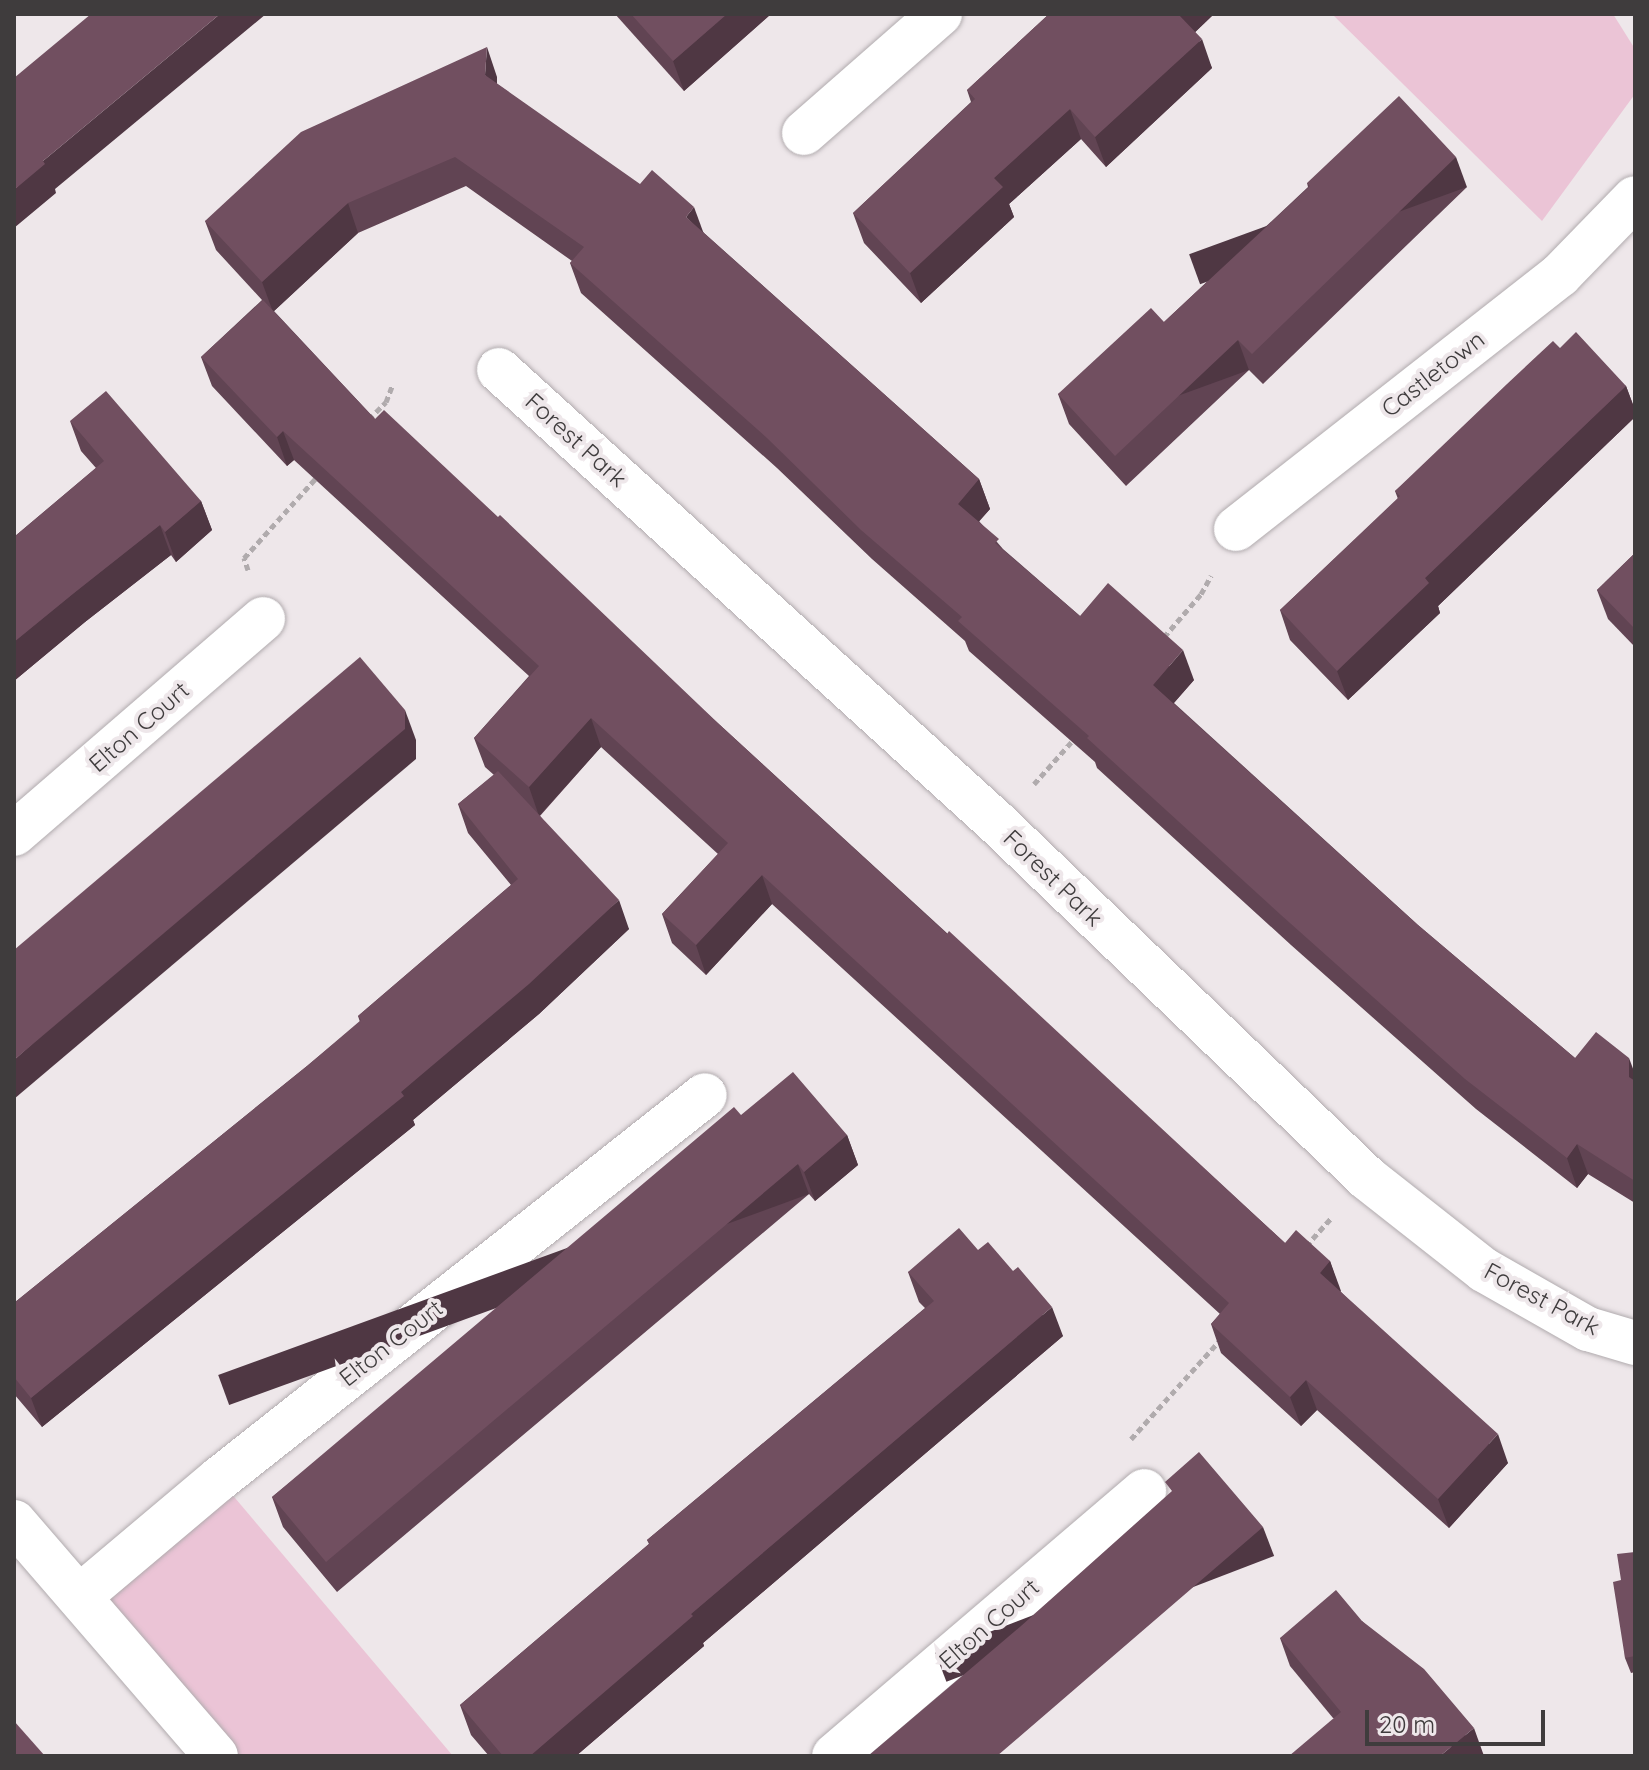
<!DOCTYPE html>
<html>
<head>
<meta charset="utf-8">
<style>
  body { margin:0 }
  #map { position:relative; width:1649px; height:1770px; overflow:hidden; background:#eee7ea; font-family:Quicksand,sans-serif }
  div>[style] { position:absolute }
  .green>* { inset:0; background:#ebc4d6 }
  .path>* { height:5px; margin-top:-2.5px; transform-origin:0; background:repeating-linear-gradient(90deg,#b0abad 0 6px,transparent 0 10px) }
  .roads { filter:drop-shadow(0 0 2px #b1abae) drop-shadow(0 0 2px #b1abae) }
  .minor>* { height:44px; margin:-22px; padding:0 22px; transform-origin:22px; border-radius:22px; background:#fff }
  .wall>* { inset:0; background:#614453 }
  .shaded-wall>* { inset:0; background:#4f3743; transform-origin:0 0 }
  .building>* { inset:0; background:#714f60 }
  span { translate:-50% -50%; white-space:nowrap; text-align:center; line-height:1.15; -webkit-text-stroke:8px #eee7ea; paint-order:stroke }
  .street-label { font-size:24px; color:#3f3c3d }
  .frame { position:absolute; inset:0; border:16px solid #3f3c3d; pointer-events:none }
  .scale { position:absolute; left:1365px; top:1710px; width:180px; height:36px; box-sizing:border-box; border:4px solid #3f3c3d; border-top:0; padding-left:10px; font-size:24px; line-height:28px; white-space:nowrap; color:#3f3c3d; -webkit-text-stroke:6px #eee7ea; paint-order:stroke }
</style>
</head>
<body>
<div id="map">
  <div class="green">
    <i style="clip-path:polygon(1332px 14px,1613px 14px,1635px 49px,1635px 94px,1542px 221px)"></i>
    <i style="clip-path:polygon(219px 1479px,453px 1756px,216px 1756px,80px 1596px)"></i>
  </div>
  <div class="path">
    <i style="left:369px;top:419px;width:24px;rotate:-45deg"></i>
    <i style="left:386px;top:402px;width:19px;rotate:-69deg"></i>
    <i style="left:248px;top:570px;width:13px;rotate:-108deg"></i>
    <i style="left:244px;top:558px;width:109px;rotate:-48deg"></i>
    <i style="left:1164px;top:637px;width:57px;rotate:-49.3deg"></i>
    <i style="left:1201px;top:594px;width:21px;rotate:-61deg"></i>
    <i style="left:1034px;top:784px;width:62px;rotate:-48.3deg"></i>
    <i style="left:1306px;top:1246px;width:38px;rotate:-48deg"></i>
    <i style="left:1131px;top:1439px;width:135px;rotate:-48deg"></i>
  </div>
  <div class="roads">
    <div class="minor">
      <i style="left:804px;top:133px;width:181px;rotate:-41.2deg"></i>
      <i style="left:499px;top:370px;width:673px;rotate:42.29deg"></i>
      <i style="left:997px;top:823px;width:513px;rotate:43.81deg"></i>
      <i style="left:1367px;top:1178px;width:149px;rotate:38.2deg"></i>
      <i style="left:1484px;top:1270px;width:120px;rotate:29.6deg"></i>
      <i style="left:1588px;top:1329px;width:49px;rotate:16.6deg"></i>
      <i style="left:1236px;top:529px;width:412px;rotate:-38.1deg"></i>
      <i style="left:1560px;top:275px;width:107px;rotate:-45.8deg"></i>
      <i style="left:14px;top:834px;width:329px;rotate:-40.8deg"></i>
      <i style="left:14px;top:1522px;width:309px;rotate:49.2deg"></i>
      <i style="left:80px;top:1596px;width:182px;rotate:-40.1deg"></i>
      <i style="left:219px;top:1479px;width:619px;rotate:-38.31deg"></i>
      <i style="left:834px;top:1756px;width:408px;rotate:-40.5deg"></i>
    </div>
  </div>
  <div class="wall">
    <i style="clip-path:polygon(615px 14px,771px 14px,684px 91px)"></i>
    <i style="clip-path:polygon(1049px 14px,1214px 14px,1195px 32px,1212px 68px,1106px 167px,1081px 139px,1009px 204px,1014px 217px,921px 303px,864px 243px,853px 213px,971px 102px,967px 90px)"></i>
    <i style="clip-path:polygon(497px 77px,497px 84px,703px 232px,979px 479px,990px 509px,979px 521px,1003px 549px,1080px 616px,1194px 680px,1174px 703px,1418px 925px,1575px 1058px,1635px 1074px,1635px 1203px,1588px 1174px,1577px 1188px,1476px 1109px,1291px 945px,1097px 768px,1095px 762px,969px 651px,965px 641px,872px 559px,777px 468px,581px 293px,570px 263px,572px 261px,466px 186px,358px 233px,274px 311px,375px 419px,720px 725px,1285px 1243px,1330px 1261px,1340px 1291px,1508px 1463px,1449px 1528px,1317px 1410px,1301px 1426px,1221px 1353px,1211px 1324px,1220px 1314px,772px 904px,706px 975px,672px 943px,662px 914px,718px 854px,601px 747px,540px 816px,629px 929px,539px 1014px,413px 1120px,415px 1125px,42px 1427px,14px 1394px,14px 1303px,307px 1066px,360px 1022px,358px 1016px,511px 885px,468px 833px,458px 804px,494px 775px,485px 767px,474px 738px,529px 676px,294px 460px,287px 466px,212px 386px,201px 357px,262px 300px,216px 250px,205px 221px)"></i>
    <i style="clip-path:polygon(1307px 183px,1467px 187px,1263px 384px,1249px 370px,1126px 486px,1069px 424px,1058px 394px,1164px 322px,1308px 187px)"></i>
    <i style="clip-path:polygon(1560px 348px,1626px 386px,1635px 410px,1635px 417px,1438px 606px,1440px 613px,1348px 700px,1290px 640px,1280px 610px,1398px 499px,1395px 491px)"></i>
    <i style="clip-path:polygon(70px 421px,201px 501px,212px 530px,176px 562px,171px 555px,85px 622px,14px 681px,14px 537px,96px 468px,81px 451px)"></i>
    <i style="clip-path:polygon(1635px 553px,1635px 647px,1608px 619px,1597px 590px)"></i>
    <i style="clip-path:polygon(741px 1115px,847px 1135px,858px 1165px,815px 1201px,809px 1194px,337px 1592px,283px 1527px,272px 1497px)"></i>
    <i style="clip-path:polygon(978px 1250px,1063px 1336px,703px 1643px,704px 1646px,576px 1756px,489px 1756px,471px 1735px,460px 1705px,649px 1544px,647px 1540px,925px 1308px,919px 1302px,908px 1272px)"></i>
    <i style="clip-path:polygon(1635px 1552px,1635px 1672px,1631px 1673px,1625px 1658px,1621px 1580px)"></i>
    <i style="clip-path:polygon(1362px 1621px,1484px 1756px,1333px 1718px,1290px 1666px,1280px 1638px)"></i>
  </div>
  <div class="shaded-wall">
    <i style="clip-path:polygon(220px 14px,266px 14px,55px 189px,56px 193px,14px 228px,14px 190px,43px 161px)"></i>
    <i style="clip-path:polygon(727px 14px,771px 14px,684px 91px,673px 61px)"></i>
    <i style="clip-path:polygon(1177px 14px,1214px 14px,1186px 41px)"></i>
    <i style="clip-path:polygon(1202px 39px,1212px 68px,1106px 167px,1095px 137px)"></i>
    <i style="clip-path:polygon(487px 47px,497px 77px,496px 105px,485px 75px)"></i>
    <i style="clip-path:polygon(1070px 109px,1081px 139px,1009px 204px,1014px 217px,921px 303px,910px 273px,994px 178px)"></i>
    <i style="left:1456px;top:157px;width:32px;height:284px;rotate:70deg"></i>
    <i style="clip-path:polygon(348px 203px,358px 233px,273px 312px,262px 282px)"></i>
    <i style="clip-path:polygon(694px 207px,705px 237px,686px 217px)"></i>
    <i style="left:1238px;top:340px;width:32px;height:169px;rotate:70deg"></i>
    <i style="clip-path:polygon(1626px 386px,1635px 410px,1635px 417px,1438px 606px,1440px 613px,1348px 700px,1337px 671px,1425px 578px)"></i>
    <i style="clip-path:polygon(283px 431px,294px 460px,287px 466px,277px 437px)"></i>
    <i style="clip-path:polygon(979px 479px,990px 509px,969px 533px,958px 504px)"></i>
    <i style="clip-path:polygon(201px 501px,212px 530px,176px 562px,165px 532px)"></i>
    <i style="clip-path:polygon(160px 525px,171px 555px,85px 622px,14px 681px,14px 642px,74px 593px)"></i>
    <i style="clip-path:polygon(1183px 650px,1194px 680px,1164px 714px,1153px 685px)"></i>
    <i style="clip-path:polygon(405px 710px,416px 740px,416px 759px,14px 1099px,14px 1060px)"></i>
    <i style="clip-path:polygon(591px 718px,601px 747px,539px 816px,529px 787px)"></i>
    <i style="clip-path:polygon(762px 875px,772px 904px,706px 975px,696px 945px)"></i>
    <i style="clip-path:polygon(619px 900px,629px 929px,539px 1014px,413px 1120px,415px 1125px,42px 1427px,31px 1398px,401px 1092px)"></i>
    <i style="clip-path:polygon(1629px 1058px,1635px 1074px,1635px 1095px,1629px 1077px)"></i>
    <i style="clip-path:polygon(847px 1135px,858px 1165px,815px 1201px,804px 1172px)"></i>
    <i style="clip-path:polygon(1577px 1144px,1588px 1174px,1577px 1188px,1567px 1158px)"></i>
    <i style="left:798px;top:1164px;width:32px;height:617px;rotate:70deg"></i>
    <i style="clip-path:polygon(1330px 1261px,1341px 1291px,1331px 1302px,1320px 1273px)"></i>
    <i style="clip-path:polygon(1052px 1307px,1063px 1336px,703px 1643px,704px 1646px,576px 1756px,530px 1756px,691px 1614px)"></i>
    <i style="clip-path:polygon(1306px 1380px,1317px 1410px,1301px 1426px,1290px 1397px)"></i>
    <i style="clip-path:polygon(1498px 1434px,1508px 1463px,1449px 1528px,1438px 1499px)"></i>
    <i style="left:1263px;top:1527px;width:31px;height:351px;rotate:69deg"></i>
    <i style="clip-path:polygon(1474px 1728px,1484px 1756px,1440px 1756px)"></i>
  </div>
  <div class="building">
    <i style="clip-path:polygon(91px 14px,220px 14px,43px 161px,45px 164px,14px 190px,14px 78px)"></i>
    <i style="clip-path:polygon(631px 14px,727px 14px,673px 61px)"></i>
    <i style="clip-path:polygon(1049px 14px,1178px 14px,1202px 39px,1095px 137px,1070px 109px,994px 178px,1003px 187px,910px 273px,853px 213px,975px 99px,967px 90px)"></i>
    <i style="clip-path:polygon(487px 47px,485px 75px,640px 184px,652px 170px,694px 207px,686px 217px,979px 479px,958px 504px,999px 539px,995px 543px,1080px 616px,1108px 583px,1183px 650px,1153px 685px,1418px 925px,1575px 1058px,1596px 1032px,1629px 1058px,1629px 1077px,1635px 1081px,1635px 1181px,1577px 1144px,1567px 1158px,1465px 1079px,1281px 915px,1087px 738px,1089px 736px,958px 621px,962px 617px,861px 530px,767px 438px,570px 263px,584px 247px,455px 157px,348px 203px,262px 282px,205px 221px,301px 132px)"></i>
    <i style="clip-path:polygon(1399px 96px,1456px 157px,1252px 354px,1238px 340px,1115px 456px,1058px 394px,1151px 308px,1164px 322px,1310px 186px,1307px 183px)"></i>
    <i style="clip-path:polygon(263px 300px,375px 419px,384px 410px,498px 517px,500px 515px,720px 725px,947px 934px,949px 931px,1285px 1243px,1296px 1230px,1330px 1261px,1320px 1273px,1498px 1434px,1438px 1499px,1306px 1380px,1290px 1397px,1211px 1324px,1229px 1303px,762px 875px,696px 945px,662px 914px,728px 843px,591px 718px,529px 787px,474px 738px,539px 666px,283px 431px,277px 437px,201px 357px)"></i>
    <i style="clip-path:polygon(1576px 332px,1626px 386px,1425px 578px,1429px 583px,1337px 671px,1280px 610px,1400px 496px,1395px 491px,1507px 384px,1553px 341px,1560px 348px)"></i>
    <i style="clip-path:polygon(106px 391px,201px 501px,165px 532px,160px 525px,74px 593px,14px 642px,14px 537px,104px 461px,70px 421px)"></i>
    <i style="clip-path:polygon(1635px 553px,1635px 629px,1597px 590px)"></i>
    <i style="clip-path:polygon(360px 657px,405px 710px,405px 729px,14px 1060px,14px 950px)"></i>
    <i style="clip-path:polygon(498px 771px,619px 900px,529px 984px,401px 1092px,404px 1096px,31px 1398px,14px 1377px,14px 1303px,307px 1066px,361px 1020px,358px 1016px,518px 879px,458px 804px)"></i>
    <i style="clip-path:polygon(793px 1072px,847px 1135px,804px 1172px,798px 1164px,326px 1562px,272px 1497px,734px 1107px,741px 1115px)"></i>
    <i style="clip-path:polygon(959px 1228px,978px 1250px,988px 1242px,1013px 1271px,1018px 1267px,1052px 1307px,691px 1614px,693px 1616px,530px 1756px,503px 1756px,460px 1705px,650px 1543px,647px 1540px,934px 1301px,908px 1272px)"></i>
    <i style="clip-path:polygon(1199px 1452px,1263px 1527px,997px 1756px,868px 1756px,1021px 1626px,1172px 1491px,1165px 1482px)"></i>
    <i style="clip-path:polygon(1635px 1552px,1635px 1656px,1625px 1658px,1613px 1582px,1621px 1580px,1617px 1554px)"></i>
    <i style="clip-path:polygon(1336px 1590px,1362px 1621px,1424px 1669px,1474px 1728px,1440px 1756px,1423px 1756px,1422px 1755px,1421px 1756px,1289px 1756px,1341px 1712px,1280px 1638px)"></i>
    <i style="clip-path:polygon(14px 1721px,45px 1756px,14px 1756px)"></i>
  </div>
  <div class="street-label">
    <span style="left:1433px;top:374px;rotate:-38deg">Castletown</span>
    <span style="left:576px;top:440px;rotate:42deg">Forest Park</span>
    <span style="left:139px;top:727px;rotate:-41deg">Elton Court</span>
    <span style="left:1053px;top:878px;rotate:44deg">Forest Park</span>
    <span style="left:1542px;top:1299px;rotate:28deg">Forest Park</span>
    <span style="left:391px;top:1343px;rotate:-38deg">Elton Court</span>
    <span style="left:989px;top:1624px;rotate:-41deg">Elton Court</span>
  </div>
  <div class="frame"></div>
  <div class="scale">20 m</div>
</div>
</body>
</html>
